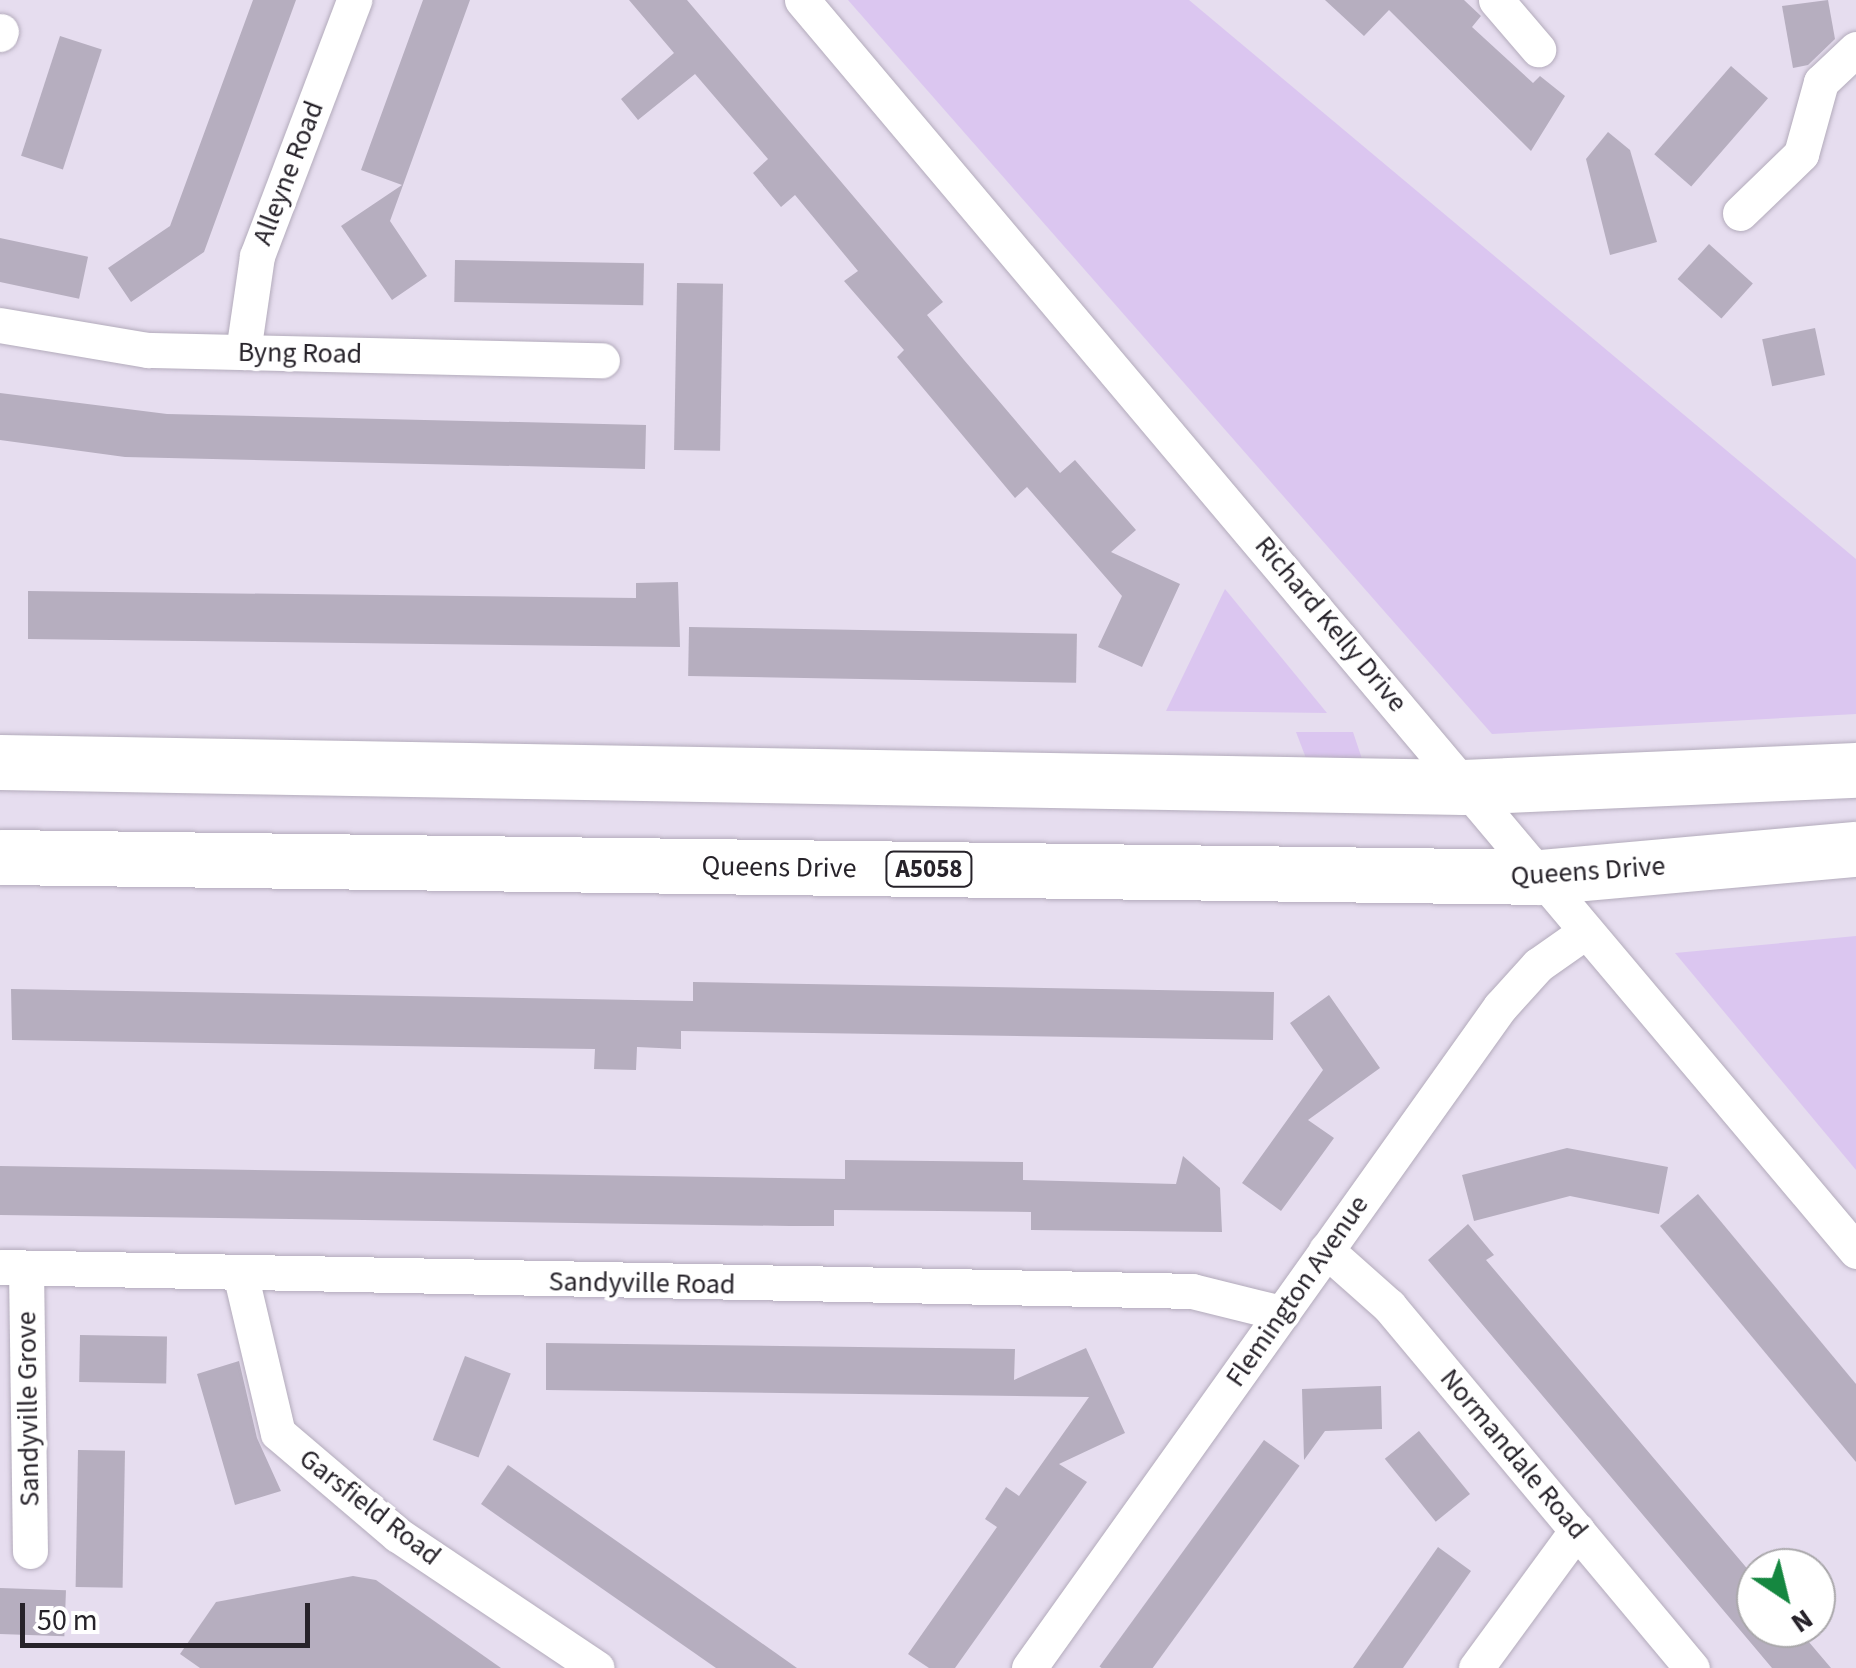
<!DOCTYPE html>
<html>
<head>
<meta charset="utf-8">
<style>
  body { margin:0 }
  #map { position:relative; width:1856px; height:1668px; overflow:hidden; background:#e6ddef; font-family:"Source Sans 3",sans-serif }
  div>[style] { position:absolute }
  .green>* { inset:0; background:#dbc6f0 }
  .building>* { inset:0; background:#b6aebf; transform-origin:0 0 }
  .roads { filter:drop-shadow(0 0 2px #b3abbb) drop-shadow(0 0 2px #b3abbb) }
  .street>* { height:35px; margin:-17.5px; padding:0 17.5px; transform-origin:17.5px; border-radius:17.5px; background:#fff }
  .highway>* { height:55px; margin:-27.5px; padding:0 27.5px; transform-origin:27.5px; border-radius:27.5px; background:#fff }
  span { translate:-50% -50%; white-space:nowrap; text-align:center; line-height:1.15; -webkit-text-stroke:8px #fff; paint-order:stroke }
  .shield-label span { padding:2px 8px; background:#fff; border:2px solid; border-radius:8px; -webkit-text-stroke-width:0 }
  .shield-label { font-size:25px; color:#27232a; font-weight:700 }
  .street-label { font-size:28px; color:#27232a }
  .north { position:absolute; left:1736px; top:1548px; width:100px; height:100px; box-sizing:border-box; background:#fff; border:2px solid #a9a7aa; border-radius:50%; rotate:145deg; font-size:28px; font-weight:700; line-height:40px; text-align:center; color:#27232a }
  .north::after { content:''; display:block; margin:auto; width:35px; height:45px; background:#158740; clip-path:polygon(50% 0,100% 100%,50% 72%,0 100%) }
  .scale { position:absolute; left:20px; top:1603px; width:290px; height:45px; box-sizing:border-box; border:5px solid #27232a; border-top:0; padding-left:12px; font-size:30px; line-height:35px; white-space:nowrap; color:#27232a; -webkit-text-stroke:8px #fff; paint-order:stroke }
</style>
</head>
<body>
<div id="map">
  <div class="green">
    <i style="clip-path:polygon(848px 0,1189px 0,1856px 559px,1856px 714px,1492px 734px)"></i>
    <i style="clip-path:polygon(1225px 589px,1327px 713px,1166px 711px)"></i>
    <i style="clip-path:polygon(1296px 732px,1353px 732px,1363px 762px,1309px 766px)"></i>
    <i style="clip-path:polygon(1856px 936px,1856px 1170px,1675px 953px)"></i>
  </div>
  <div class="building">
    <i style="clip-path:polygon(253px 0,296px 0,204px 252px,131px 302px,108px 268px,170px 226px)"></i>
    <i style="clip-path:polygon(423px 0,470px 0,390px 221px,427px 276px,392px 300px,341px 226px,402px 185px,361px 170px)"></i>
    <i style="clip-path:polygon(629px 0,687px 0,943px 302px,927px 315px,964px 360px,1060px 473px,1075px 460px,1136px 530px,1111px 552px,1180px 584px,1142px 667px,1098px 647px,1122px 596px,1027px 487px,1015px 498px,897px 357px,904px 350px,844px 281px,858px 271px,795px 195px,781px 207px,753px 173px,768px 159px,695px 74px,638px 120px,621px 99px,674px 53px)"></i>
    <i style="clip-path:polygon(1325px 0,1464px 0,1481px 16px,1472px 27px,1533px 83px,1540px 76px,1565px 96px,1531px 151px,1389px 10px,1364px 36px)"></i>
    <i style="clip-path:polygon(1828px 0,1835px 39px,1808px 65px,1793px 68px,1782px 6px)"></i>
    <i style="left:60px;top:36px;width:44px;height:126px;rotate:18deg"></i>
    <i style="left:1731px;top:66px;width:49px;height:117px;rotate:41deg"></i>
    <i style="clip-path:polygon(1608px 132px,1630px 150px,1657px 242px,1610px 255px,1586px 159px)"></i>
    <i style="left:0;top:238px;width:90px;height:43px;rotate:12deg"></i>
    <i style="left:1709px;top:244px;width:59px;height:47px;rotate:42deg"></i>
    <i style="left:455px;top:260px;width:189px;height:42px;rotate:1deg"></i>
    <i style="left:677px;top:283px;width:46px;height:167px;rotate:1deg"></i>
    <i style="left:1815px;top:328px;width:48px;height:54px;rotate:78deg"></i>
    <i style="clip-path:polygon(0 393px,167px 414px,646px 425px,645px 469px,125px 457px,0 440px)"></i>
    <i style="clip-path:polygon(678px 582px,680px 647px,28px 639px,28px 591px,636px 598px,636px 583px)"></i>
    <i style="left:689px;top:627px;width:388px;height:49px;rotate:1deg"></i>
    <i style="clip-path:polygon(693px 982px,1274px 992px,1273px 1040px,681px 1031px,681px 1049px,637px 1047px,636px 1070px,594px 1069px,595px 1049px,12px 1040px,11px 989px,693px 1001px)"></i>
    <i style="clip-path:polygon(1329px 995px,1380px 1068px,1308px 1120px,1334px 1138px,1281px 1211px,1242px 1183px,1323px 1070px,1290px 1023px)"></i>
    <i style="clip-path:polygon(1567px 1148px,1668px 1167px,1659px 1214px,1570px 1196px,1474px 1221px,1462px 1175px)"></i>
    <i style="clip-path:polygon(1183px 1156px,1220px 1188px,1222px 1232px,1031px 1230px,1031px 1212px,834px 1210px,834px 1226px,790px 1226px,0 1215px,0 1166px,845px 1179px,845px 1160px,1023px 1162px,1023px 1180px,1176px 1184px)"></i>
    <i style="clip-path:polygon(1698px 1194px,1856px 1384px,1856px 1462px,1660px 1226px)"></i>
    <i style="clip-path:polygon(1468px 1224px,1494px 1255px,1486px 1260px,1756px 1579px,1756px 1628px,1797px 1628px,1831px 1668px,1772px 1668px,1428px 1260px)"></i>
    <i style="left:80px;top:1335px;width:87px;height:47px;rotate:1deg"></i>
    <i style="clip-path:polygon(546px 1343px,1015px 1349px,1014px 1380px,1086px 1348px,1125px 1433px,1059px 1464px,1087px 1482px,955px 1668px,929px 1668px,908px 1654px,997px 1527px,985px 1519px,1006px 1487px,1019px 1496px,1089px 1397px,546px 1390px)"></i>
    <i style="left:465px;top:1356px;width:49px;height:90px;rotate:21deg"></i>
    <i style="clip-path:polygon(239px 1361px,257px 1438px,281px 1491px,235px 1505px,197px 1374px)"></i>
    <i style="clip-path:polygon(1381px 1386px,1382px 1429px,1325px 1431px,1304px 1460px,1302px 1389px)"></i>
    <i style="left:1419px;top:1431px;width:81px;height:44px;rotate:51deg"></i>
    <i style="left:1264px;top:1440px;width:44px;height:280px;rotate:36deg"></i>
    <i style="left:78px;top:1450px;width:47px;height:137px;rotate:1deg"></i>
    <i style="clip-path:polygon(508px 1465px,658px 1570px,797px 1668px,716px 1668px,518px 1530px,481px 1504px)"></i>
    <i style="clip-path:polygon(1438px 1547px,1471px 1571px,1403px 1668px,1353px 1668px)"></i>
    <i style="clip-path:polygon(353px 1576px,376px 1580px,501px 1668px,200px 1668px,180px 1654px,216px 1602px)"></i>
    <i style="left:0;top:1588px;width:66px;height:46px;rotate:2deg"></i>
  </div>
  <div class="roads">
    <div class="street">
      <i style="left:802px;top:0;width:1636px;rotate:49.88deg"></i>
      <i style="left:1496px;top:0;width:65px;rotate:49.4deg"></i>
      <i style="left:0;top:34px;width:3px;rotate:-72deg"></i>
      <i style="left:1740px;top:213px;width:85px;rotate:-44deg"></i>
      <i style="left:1801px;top:154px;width:75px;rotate:-74.5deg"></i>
      <i style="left:1821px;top:82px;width:48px;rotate:-43.3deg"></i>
      <i style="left:0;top:325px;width:150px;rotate:9.6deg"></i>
      <i style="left:148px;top:350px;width:454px;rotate:1.3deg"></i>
      <i style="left:243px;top:352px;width:97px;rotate:-81.7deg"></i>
      <i style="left:257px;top:256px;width:274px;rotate:-69.2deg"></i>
      <i style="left:1326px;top:1250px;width:84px;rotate:41.6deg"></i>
      <i style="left:1389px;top:1306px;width:472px;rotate:50.1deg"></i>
      <i style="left:0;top:1267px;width:1192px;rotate:1.15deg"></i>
      <i style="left:1192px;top:1291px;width:92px;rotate:13.9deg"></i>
      <i style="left:26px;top:1268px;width:283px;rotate:89.2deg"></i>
      <i style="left:241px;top:1277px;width:160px;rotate:76.7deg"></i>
      <i style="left:278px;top:1433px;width:157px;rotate:40.4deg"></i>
      <i style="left:398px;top:1535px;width:239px;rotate:33.8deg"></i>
      <i style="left:1029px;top:1668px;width:812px;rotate:-54.53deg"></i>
      <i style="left:1500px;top:1007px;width:57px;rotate:-47.9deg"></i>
      <i style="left:1538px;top:965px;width:57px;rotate:-35.1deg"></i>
      <i style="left:1476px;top:1668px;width:171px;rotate:-53.8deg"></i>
    </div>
    <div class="highway">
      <i style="left:0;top:762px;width:1463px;rotate:0.98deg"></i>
      <i style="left:1463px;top:787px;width:393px;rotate:-2.5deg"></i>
      <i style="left:0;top:857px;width:1541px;rotate:0.74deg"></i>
      <i style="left:1541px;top:877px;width:316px;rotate:-5.1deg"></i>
    </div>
  </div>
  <div class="shield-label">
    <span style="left:929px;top:869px">A5058</span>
  </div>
  <div class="street-label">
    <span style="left:288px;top:173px;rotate:-69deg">Alleyne Road</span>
    <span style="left:300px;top:353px;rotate:1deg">Byng Road</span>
    <span style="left:1331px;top:624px;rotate:50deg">Richard Kelly Drive</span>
    <span style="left:779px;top:867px;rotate:1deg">Queens Drive</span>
    <span style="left:1588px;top:871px;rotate:-4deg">Queens Drive</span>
    <span style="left:642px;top:1283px;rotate:1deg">Sandyville Road</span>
    <span style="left:1297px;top:1291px;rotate:-55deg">Flemington Avenue</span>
    <span style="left:28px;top:1409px;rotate:-91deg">Sandyville Grove</span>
    <span style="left:1514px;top:1454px;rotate:50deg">Normandale Road</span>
    <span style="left:370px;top:1507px;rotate:38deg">Garsfield Road</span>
  </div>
  <div class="north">N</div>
  <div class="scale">50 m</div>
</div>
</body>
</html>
